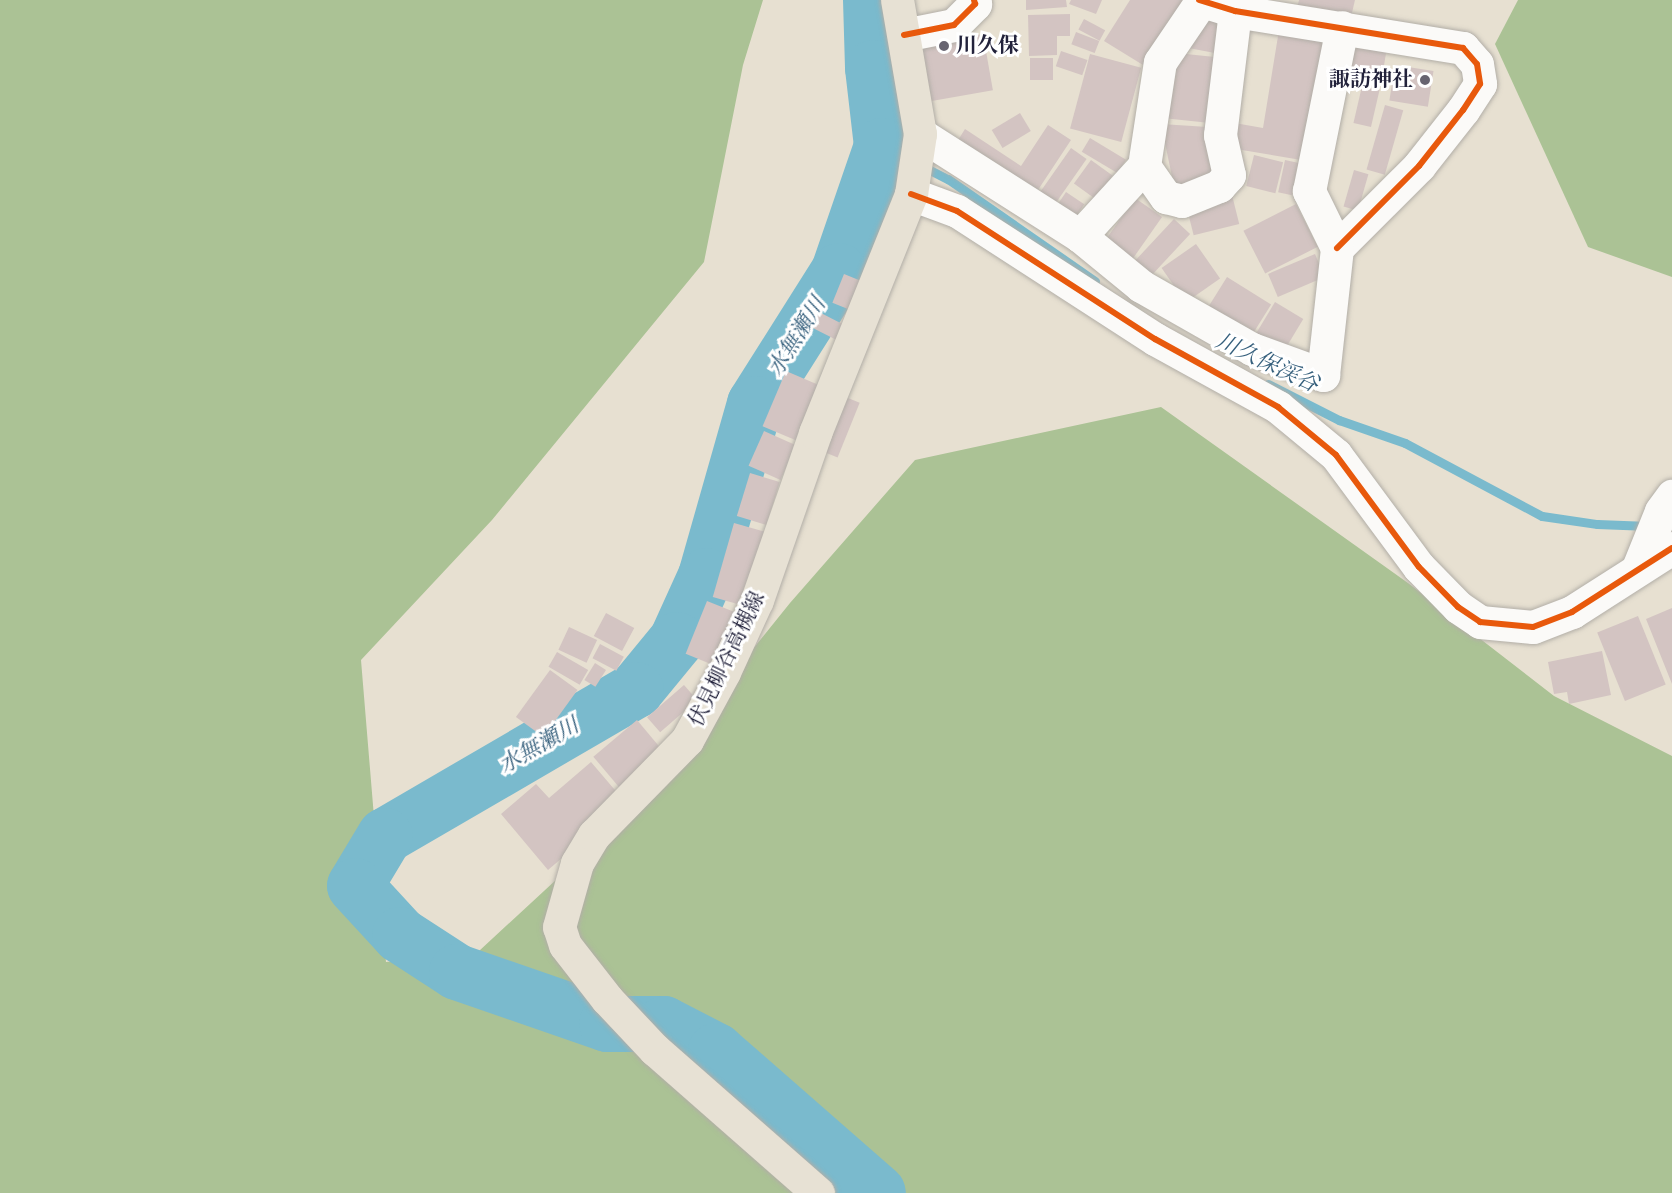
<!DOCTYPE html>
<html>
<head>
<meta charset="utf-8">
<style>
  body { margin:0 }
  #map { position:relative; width:1672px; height:1193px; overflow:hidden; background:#e7e0d1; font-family:"Libre Bodoni","Noto Serif JP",serif }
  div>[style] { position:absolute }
  .forest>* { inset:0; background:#abc295 }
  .stream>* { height:9px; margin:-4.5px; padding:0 4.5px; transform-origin:4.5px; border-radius:4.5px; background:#7abacd }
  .river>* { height:56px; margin:-28px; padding:0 28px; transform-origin:28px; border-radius:28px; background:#7abacd }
  .building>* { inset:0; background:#d3c4c2; transform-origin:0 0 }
  .roads { filter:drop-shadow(0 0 2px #b2aea7) drop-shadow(0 0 2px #b2aea7) }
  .minor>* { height:33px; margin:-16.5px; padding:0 16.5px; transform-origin:16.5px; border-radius:16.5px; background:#fbfaf8 }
  .major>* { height:33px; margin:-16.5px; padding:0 16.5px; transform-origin:16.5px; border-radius:16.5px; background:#e7e1d4 }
  .cycleway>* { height:6px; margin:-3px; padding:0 3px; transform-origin:3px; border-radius:3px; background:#e8590c }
  .dots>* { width:16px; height:16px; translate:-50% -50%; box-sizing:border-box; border:3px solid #fff; border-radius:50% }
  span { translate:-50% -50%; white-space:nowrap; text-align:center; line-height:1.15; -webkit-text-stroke:6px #fff; paint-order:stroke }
  .poi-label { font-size:21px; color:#22223b; font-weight:700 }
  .left { translate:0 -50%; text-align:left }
  .right { translate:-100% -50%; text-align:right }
  .street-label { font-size:21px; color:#22223b }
  .water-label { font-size:22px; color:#355f7c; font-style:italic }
</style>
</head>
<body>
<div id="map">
  <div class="forest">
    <i style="clip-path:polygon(0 0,763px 0,743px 65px,704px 262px,492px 520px,361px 660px,386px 962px,479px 951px,597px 842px,790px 603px,915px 460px,1161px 407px,1408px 583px,1554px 696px,1672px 756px,1672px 1193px,0 1193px)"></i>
    <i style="clip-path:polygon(1518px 0,1672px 0,1672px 277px,1588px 247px,1495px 44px)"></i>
  </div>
  <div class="stream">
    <i style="left:882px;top:146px;width:30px;rotate:27deg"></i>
    <i style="left:922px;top:166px;width:29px;rotate:27deg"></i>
    <i style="left:948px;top:179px;width:179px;rotate:34.8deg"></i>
    <i style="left:1268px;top:384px;width:80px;rotate:26.9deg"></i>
    <i style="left:1339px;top:420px;width:70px;rotate:19.2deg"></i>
    <i style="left:1405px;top:443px;width:155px;rotate:28.1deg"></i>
    <i style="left:1542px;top:516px;width:56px;rotate:8.3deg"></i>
    <i style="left:1597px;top:524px;width:52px;rotate:2.2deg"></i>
  </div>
  <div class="river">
    <i style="left:871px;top:0;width:68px;rotate:88.3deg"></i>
    <i style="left:873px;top:68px;width:79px;rotate:83.4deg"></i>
    <i style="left:882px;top:146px;width:132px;rotate:109deg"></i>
    <i style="left:839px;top:271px;width:157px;rotate:122.3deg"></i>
    <i style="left:755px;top:404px;width:179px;rotate:105.9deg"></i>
    <i style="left:706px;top:576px;width:70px;rotate:114.4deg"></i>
    <i style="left:677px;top:640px;width:65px;rotate:129.4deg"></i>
    <i style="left:636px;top:690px;width:290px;rotate:149.8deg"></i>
    <i style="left:385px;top:836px;width:58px;rotate:121deg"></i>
    <i style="left:355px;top:886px;width:67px;rotate:47.4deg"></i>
    <i style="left:400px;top:935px;width:68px;rotate:33deg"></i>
    <i style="left:457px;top:972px;width:159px;rotate:19.1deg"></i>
    <i style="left:607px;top:1024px;width:57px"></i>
    <i style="left:664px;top:1024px;width:59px;rotate:27.4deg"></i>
    <i style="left:716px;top:1051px;width:215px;rotate:41.2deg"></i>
  </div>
  <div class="building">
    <i style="clip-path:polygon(1026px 0,1066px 0,1067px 7px,1026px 10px)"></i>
    <i style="clip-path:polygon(1071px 0,1102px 0,1096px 14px,1069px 4px)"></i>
    <i style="clip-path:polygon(1130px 0,1183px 0,1143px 65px,1104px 41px)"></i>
    <i style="clip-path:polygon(1299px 0,1355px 0,1350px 21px,1297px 8px)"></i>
    <i style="clip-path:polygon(1198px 13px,1227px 17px,1220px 54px,1178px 46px)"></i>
    <i style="clip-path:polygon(1070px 14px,1070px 36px,1057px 36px,1057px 55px,1029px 56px,1028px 15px)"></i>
    <i style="left:1084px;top:19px;width:24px;height:12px;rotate:28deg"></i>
    <i style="clip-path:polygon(1279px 30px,1328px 38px,1307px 161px,1224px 147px,1229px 122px,1263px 128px)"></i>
    <i style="left:1076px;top:32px;width:25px;height:13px;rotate:21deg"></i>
    <i style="left:983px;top:34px;width:57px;height:65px;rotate:80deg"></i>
    <i style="left:1343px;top:37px;width:45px;height:34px;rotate:9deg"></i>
    <i style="left:1061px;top:51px;width:28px;height:16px;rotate:19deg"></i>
    <i style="left:1167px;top:52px;width:48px;height:66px;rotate:6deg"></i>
    <i style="left:1090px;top:54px;width:53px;height:77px;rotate:15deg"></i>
    <i style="left:1030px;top:58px;width:23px;height:22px"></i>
    <i style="left:1395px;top:65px;width:39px;height:36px;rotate:9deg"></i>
    <i style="left:1362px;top:86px;width:18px;height:38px;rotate:13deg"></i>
    <i style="left:1385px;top:105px;width:19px;height:67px;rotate:16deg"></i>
    <i style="left:1020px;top:113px;width:21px;height:33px;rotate:59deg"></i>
    <i style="clip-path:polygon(1161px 124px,1208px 127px,1221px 180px,1175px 191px)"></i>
    <i style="clip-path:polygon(1048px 125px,1071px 140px,1034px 196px,955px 145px,965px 129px,1021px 166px)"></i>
    <i style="left:1090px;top:138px;width:42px;height:16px;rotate:31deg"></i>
    <i style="left:1071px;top:148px;width:19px;height:58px;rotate:35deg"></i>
    <i style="left:1254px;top:155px;width:30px;height:32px;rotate:14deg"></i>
    <i style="left:1091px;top:160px;width:27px;height:29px;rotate:36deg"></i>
    <i style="left:1285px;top:160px;width:14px;height:33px;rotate:12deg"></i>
    <i style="left:1354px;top:170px;width:15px;height:38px;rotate:16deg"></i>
    <i style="left:1231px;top:191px;width:34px;height:47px;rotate:76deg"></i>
    <i style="left:1066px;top:192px;width:22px;height:18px;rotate:34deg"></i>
    <i style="left:1135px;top:198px;width:33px;height:65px;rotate:35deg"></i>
    <i style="left:1296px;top:204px;width:48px;height:59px;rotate:63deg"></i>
    <i style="left:1174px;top:219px;width:22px;height:57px;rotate:43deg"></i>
    <i style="left:1196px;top:244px;width:42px;height:42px;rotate:55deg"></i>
    <i style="left:1315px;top:254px;width:25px;height:51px;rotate:67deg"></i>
    <i style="left:844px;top:274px;width:24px;height:31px;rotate:22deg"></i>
    <i style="left:1227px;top:277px;width:52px;height:45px;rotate:32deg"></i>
    <i style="left:1275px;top:302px;width:33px;height:43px;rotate:31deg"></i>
    <i style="left:819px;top:312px;width:29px;height:17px;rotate:27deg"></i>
    <i style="left:786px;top:371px;width:40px;height:60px;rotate:23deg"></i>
    <i style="left:843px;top:396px;width:18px;height:59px;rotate:22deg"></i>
    <i style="left:764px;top:431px;width:35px;height:38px;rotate:24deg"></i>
    <i style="left:750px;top:473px;width:31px;height:45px;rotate:17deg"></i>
    <i style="left:734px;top:523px;width:32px;height:77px;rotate:16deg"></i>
    <i style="left:707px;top:601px;width:35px;height:57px;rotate:22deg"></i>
    <i style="clip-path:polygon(1672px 608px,1672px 684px,1646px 619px)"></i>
    <i style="left:606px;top:613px;width:32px;height:26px;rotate:28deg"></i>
    <i style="left:1638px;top:616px;width:74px;height:44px;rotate:68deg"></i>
    <i style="left:569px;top:627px;width:31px;height:25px;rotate:25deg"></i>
    <i style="left:600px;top:644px;width:27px;height:16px;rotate:28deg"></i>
    <i style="clip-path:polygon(1602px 651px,1611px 695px,1569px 704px,1567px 692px,1554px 694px,1548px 662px)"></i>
    <i style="left:557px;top:652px;width:36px;height:17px;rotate:30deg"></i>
    <i style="left:595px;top:663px;width:13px;height:20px;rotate:32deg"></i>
    <i style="left:550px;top:670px;width:34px;height:58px;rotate:36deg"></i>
    <i style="left:684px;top:685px;width:20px;height:49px;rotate:49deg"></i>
    <i style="left:637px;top:720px;width:43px;height:57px;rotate:50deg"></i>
    <i style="clip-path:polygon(591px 762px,620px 796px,590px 834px,548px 870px,501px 814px,536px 784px,549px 798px)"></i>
  </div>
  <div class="roads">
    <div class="minor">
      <i style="left:1199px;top:0;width:38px;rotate:17deg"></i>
      <i style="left:1235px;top:11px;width:231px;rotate:9.2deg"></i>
      <i style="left:1463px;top:48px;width:21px;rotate:49deg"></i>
      <i style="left:1477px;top:64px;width:20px;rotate:81deg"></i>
      <i style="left:1480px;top:84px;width:31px;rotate:123deg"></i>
      <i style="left:1463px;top:110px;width:71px;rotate:128.2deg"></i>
      <i style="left:1419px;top:166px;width:116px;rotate:135deg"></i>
      <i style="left:904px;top:35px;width:51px;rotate:-11.3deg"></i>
      <i style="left:954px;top:25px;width:30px;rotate:-45deg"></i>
      <i style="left:975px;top:4px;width:4px;rotate:-104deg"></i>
      <i style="left:920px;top:134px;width:190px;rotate:32.5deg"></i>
      <i style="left:1080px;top:236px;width:79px;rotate:39.3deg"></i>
      <i style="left:1141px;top:286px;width:128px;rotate:29.6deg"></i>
      <i style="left:1252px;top:349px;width:76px;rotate:20.1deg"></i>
      <i style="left:1323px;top:375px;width:128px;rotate:-83.7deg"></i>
      <i style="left:1337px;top:248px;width:64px;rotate:-116.2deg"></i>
      <i style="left:1309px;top:191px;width:167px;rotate:-78.6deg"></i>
      <i style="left:1144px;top:166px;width:38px;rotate:55deg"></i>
      <i style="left:1166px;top:197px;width:16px;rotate:14deg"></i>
      <i style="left:1182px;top:201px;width:40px;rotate:-22deg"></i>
      <i style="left:1219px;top:186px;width:15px;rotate:-48deg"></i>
      <i style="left:1229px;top:175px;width:41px;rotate:-102.7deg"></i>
      <i style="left:1220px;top:135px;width:125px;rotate:-83.1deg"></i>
      <i style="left:911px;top:194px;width:49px;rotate:20.3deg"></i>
      <i style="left:957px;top:211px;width:236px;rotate:32.9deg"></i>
      <i style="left:1155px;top:339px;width:141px;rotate:28.9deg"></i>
      <i style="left:1278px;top:407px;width:75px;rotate:39.6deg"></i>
      <i style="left:1336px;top:455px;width:139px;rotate:53.5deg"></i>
      <i style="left:1419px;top:567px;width:56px;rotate:45.7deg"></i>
      <i style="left:1458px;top:607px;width:27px;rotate:34deg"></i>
      <i style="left:1480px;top:622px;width:53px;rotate:5.4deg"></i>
      <i style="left:1533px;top:627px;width:42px;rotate:-21deg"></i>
      <i style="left:1572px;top:612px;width:119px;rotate:-32.6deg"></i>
      <i style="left:1080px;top:236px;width:95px;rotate:-47.6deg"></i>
      <i style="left:1144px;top:166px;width:105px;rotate:-81.3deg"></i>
      <i style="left:1160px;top:62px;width:75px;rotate:-55.9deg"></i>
      <i style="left:1638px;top:568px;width:61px;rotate:-68deg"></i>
      <i style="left:1661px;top:511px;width:19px;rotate:-54deg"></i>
    </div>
    <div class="major">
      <i style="left:818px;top:1193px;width:217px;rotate:-138.7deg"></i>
      <i style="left:655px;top:1050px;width:70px;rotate:-133.3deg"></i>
      <i style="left:607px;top:999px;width:68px;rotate:-127.9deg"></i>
      <i style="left:565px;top:945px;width:19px;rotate:-108deg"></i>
      <i style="left:559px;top:927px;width:66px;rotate:-74.3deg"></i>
      <i style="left:577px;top:863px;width:33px;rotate:-59deg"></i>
      <i style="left:594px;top:835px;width:133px;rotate:-45.6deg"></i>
      <i style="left:687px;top:740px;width:77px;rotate:-61.4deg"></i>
      <i style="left:724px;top:672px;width:79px;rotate:-65.4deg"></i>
      <i style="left:757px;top:600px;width:177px;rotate:-70.8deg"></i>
      <i style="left:815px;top:433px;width:258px;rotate:-68.1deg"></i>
      <i style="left:911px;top:194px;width:61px;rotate:-81.5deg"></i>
      <i style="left:920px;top:134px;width:136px;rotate:-99.7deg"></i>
    </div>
  </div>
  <div class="cycleway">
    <i style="left:1199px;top:0;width:38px;rotate:17deg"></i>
    <i style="left:1235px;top:11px;width:231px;rotate:9.2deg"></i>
    <i style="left:1463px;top:48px;width:21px;rotate:49deg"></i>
    <i style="left:1477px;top:64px;width:20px;rotate:81deg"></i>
    <i style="left:1480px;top:84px;width:31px;rotate:123deg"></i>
    <i style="left:1463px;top:110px;width:71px;rotate:128.2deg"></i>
    <i style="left:1419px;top:166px;width:116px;rotate:135deg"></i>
    <i style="left:904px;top:35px;width:51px;rotate:-11.3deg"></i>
    <i style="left:954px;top:25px;width:30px;rotate:-45deg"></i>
    <i style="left:975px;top:4px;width:4px;rotate:-104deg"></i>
    <i style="left:911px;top:194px;width:49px;rotate:20.3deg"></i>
    <i style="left:957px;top:211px;width:236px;rotate:32.9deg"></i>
    <i style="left:1155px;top:339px;width:141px;rotate:28.9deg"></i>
    <i style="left:1278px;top:407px;width:75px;rotate:39.6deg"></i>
    <i style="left:1336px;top:455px;width:139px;rotate:53.5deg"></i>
    <i style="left:1419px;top:567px;width:56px;rotate:45.7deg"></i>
    <i style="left:1458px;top:607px;width:27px;rotate:34deg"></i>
    <i style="left:1480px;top:622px;width:53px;rotate:5.4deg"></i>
    <i style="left:1533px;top:627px;width:42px;rotate:-21deg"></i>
    <i style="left:1572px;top:612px;width:119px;rotate:-32.6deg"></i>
  </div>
  <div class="dots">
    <i style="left:944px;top:46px;background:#676470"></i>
    <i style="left:1425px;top:80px;background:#676470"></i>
  </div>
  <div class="poi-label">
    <span class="left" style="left:956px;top:46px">川久保</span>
    <span class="right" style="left:1413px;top:80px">諏訪神社</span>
  </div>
  <div class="street-label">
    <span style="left:727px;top:659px;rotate:-64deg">伏見柳谷高槻線</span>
  </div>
  <div class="water-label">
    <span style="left:797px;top:337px;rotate:-58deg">水無瀬川</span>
    <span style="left:1267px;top:363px;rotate:25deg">川久保渓谷</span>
    <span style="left:539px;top:746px;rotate:-30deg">水無瀬川</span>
  </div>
</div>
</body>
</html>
